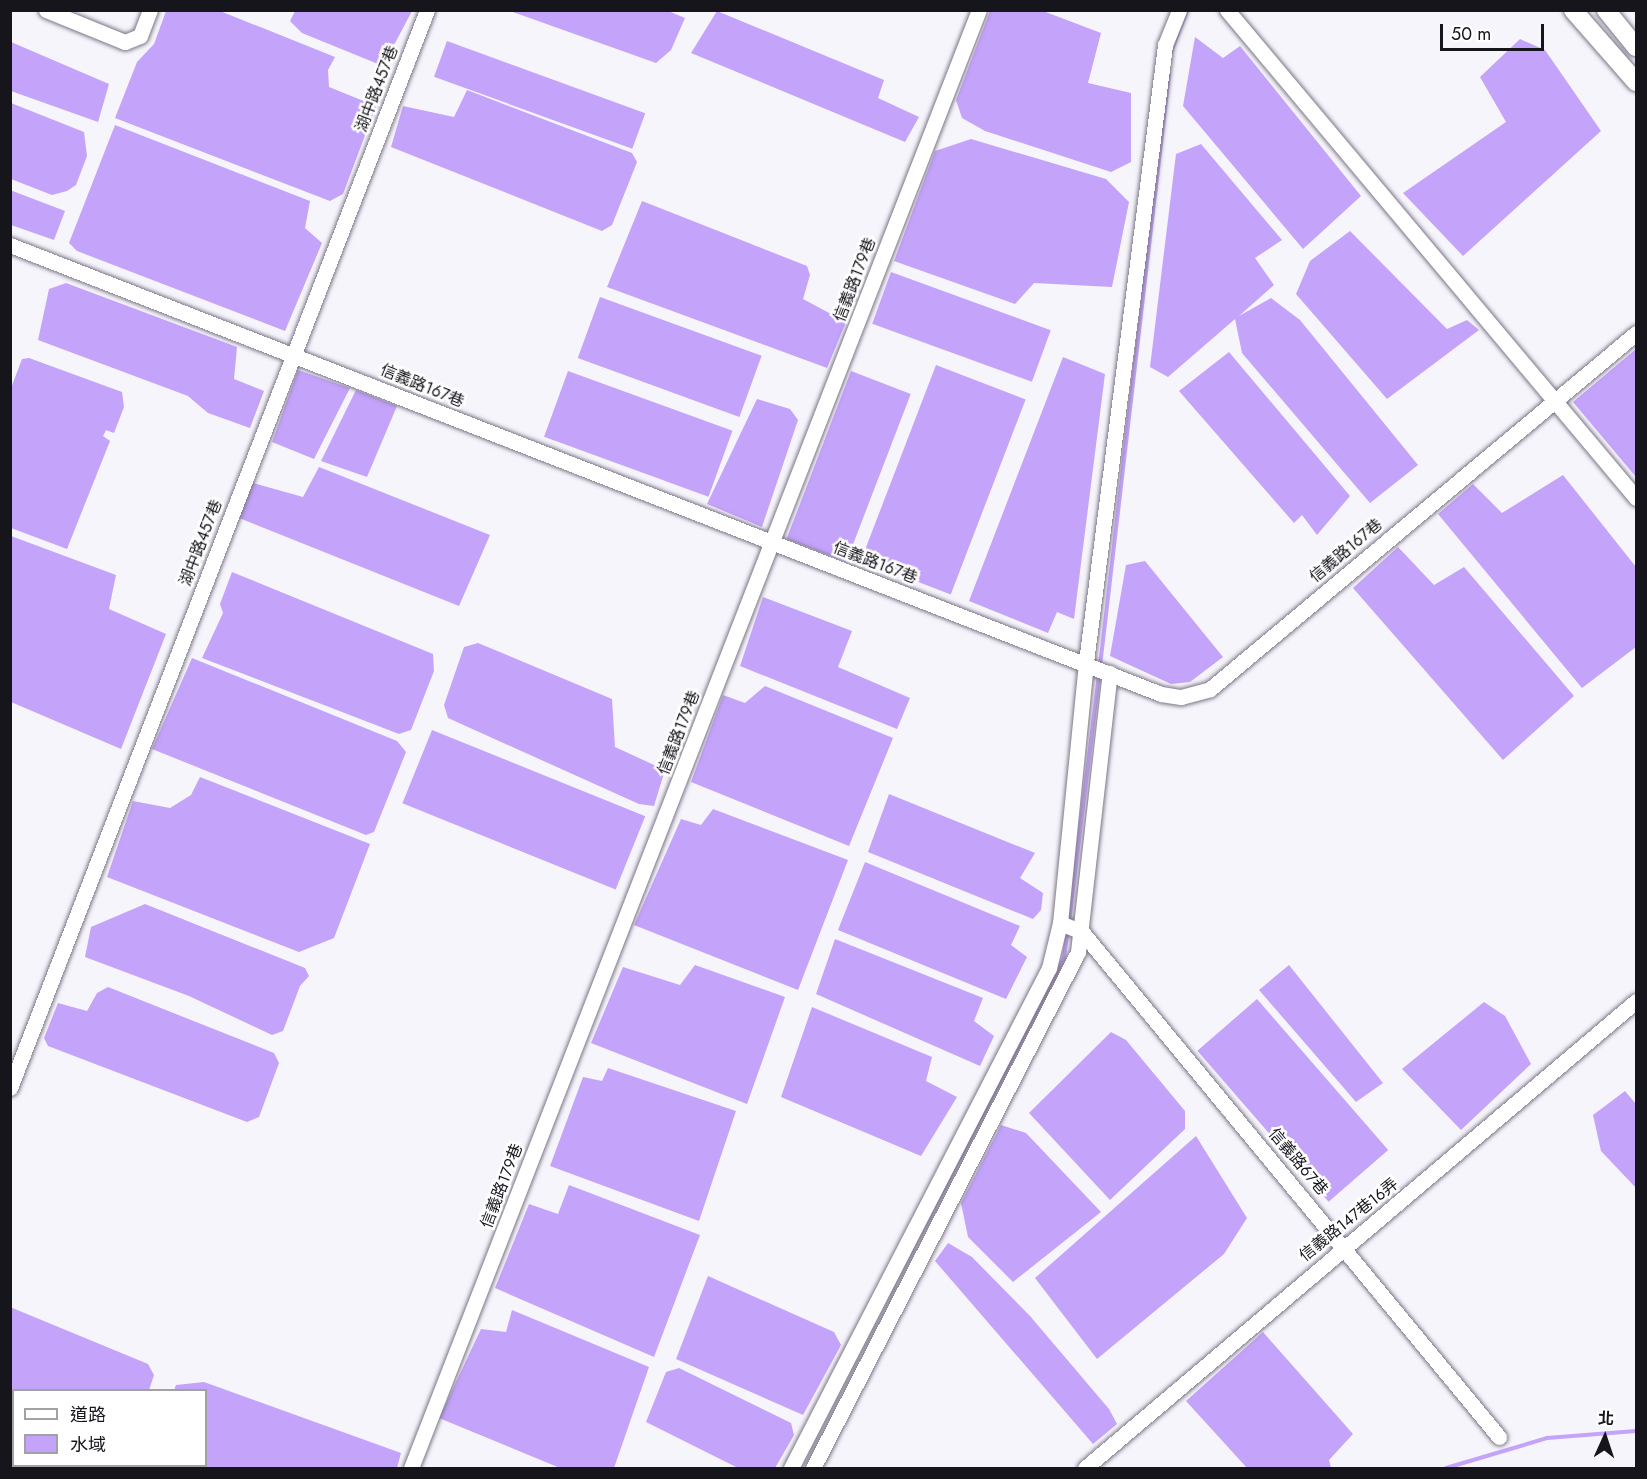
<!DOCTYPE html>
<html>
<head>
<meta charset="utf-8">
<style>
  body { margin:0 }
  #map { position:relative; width:1647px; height:1479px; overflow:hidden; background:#f7f5fc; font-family:Jost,"Noto Sans TC",sans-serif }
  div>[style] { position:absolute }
  .water>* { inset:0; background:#c4a3fb; transform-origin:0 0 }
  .stream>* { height:4px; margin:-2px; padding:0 2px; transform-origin:2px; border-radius:2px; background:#c4a3fb }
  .roads { filter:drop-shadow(0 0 2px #7b7586) drop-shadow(0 0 2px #7b7586) }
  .minor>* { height:15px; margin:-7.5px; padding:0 7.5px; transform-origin:7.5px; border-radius:7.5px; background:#fff }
  .major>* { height:18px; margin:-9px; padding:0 9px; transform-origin:9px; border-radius:9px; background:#fff }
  span { translate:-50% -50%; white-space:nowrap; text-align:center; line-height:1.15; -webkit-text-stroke:5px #fff; paint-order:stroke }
  .street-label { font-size:16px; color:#17151c }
  .frame { position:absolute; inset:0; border:12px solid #17151c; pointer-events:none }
  .legend { position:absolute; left:12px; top:1389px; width:195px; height:78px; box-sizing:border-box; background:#fff; border:2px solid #a2a1a4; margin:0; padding:8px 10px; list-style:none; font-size:18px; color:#17151c }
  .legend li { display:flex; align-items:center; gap:12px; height:30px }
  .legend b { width:30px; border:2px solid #a2a1a4 }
  .north { position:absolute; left:1575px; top:1407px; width:60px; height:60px; -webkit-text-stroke:4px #fff; paint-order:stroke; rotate:3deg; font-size:16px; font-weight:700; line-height:24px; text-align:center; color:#17151c }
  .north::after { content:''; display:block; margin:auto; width:21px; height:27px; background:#17151c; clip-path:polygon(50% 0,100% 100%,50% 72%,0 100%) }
  .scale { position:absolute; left:1440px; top:24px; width:104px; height:27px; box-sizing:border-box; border:3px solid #17151c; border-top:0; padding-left:8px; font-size:18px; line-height:21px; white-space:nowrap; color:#17151c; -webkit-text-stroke:4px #fff; paint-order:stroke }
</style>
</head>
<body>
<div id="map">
  <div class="water">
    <i style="clip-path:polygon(666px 10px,685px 18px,671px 50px,656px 63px,510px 11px)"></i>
    <i style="clip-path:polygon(166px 11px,220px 11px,335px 57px,328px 70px,329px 87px,376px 106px,343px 194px,330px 201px,115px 118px,137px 62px,154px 44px)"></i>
    <i style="clip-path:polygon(295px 11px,295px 10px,412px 11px,383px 66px,302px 33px,290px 21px)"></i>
    <i style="clip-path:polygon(717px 11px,884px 80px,878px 98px,919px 117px,905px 142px,691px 53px)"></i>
    <i style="clip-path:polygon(990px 11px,1043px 11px,1101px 33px,1088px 83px,1131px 93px,1131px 162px,1111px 172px,985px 131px,962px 118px,956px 100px)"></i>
    <i style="clip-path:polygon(1195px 37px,1223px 58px,1240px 46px,1361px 196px,1303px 249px,1183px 106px)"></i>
    <i style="clip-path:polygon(1520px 39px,1545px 50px,1601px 131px,1463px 256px,1403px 193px,1506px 122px,1480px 77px)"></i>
    <i style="left:447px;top:41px;width:211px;height:38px;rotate:20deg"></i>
    <i style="clip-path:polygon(11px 42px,109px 84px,98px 122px,11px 91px)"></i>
    <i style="clip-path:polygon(467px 90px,632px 153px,637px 162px,612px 225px,602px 231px,391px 147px,403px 106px,454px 117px)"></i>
    <i style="clip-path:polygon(11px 103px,84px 132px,87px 156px,76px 185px,67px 191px,52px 195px,11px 179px)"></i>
    <i style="clip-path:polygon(115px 125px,310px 201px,305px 228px,322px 243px,285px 331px,77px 251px,69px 243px)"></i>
    <i style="clip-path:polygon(971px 139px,1106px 179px,1129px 202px,1112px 287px,1034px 283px,1015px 304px,894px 261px,935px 151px)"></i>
    <i style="clip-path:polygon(1201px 144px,1282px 240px,1255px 258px,1274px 285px,1239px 316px,1271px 298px,1300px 320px,1418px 465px,1370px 503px,1242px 353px,1235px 319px,1168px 377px,1150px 367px,1176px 154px)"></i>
    <i style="clip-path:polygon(10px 190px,65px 211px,54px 240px,11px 225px)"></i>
    <i style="clip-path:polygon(642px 201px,807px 266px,810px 275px,803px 299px,846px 322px,827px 368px,607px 287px)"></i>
    <i style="clip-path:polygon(1350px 231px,1447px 329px,1467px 320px,1479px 330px,1387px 399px,1296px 294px,1310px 261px)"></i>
    <i style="left:891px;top:272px;width:170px;height:55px;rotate:20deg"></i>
    <i style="clip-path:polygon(66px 283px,237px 347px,234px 379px,264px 391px,250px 428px,208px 413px,188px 396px,38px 340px,49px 289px)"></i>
    <i style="left:600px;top:297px;width:172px;height:65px;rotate:20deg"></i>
    <i style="clip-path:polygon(1636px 349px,1636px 477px,1573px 402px)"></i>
    <i style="clip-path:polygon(1229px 352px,1350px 496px,1317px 535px,1302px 515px,1294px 523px,1179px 391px)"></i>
    <i style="clip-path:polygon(1063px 357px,1105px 374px,1074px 619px,1057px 612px,1048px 633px,969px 601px)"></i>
    <i style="clip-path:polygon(29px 358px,122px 392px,124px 407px,114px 433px,106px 430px,103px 436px,110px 441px,67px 549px,11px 528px,11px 388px,22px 359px)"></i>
    <i style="left:936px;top:365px;width:96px;height:209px;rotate:21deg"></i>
    <i style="clip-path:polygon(298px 370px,350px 388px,314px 459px,272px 442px)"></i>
    <i style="left:568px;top:371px;width:175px;height:70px;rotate:20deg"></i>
    <i style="left:851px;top:371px;width:64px;height:180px;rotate:21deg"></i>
    <i style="clip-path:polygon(356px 390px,397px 406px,367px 477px,321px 461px)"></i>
    <i style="clip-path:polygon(757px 399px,790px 409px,798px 420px,762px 527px,707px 504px)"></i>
    <i style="clip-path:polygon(319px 467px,490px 535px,459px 606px,239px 518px,253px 483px,303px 497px)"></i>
    <i style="clip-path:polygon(1563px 475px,1636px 567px,1636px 647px,1582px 688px,1438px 514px,1473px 484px,1502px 513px)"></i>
    <i style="clip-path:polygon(11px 536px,116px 575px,109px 609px,166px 634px,121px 749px,11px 702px)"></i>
    <i style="clip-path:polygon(1398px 547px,1434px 585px,1464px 567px,1574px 696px,1503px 760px,1353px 588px)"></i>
    <i style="clip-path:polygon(1145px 561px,1223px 657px,1190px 682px,1171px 684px,1110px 656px,1126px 565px)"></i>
    <i style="clip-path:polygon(232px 572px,433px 654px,434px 671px,411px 730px,399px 734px,202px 658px,223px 613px,220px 604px)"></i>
    <i style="clip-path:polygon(763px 597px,852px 631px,838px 667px,910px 698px,897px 729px,740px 666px)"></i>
    <i style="clip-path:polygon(478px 643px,612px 699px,615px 747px,665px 770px,654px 806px,639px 804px,448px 718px,444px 705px,464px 647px)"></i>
    <i style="clip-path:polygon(192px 658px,397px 741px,406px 752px,374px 832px,366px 835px,152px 749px)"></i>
    <i style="clip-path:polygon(765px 686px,893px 738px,849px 846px,691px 782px,723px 695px,745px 703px)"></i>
    <i style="left:432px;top:730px;width:230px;height:79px;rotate:22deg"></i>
    <i style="clip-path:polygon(200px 777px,370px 844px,334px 938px,299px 952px,107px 877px,133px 801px,170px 808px,191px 795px)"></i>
    <i style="clip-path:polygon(889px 794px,1035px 853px,1020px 878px,1043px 893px,1041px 910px,1033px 919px,868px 852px)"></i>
    <i style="clip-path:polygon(713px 809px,848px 860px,798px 990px,634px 925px,681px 819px,701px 825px)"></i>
    <i style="clip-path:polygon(865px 862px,1020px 926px,1011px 945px,1027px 957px,1006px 999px,838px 930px)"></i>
    <i style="clip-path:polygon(145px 904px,305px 968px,309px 976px,300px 986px,283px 1031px,272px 1035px,189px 996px,85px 957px,91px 927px)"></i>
    <i style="clip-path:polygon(835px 939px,983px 998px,974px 1021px,994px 1036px,980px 1066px,816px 994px)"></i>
    <i style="clip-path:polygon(695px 965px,785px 997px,747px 1104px,591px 1043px,623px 967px,680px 985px)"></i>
    <i style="clip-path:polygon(1289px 965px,1383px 1083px,1356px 1102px,1259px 990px)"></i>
    <i style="clip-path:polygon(108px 987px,274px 1053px,279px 1063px,259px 1117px,247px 1122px,48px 1046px,44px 1038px,58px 1003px,87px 1011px,97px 993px)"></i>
    <i style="left:1257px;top:999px;width:200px;height:79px;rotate:49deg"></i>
    <i style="clip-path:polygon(1484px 1002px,1505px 1016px,1531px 1064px,1461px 1130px,1402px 1069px)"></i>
    <i style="clip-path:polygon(812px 1007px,932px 1057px,926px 1081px,957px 1097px,921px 1156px,781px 1097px)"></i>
    <i style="clip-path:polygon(1111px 1032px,1126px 1040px,1185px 1111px,1185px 1129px,1110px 1200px,1029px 1113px)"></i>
    <i style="clip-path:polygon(608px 1068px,736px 1111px,699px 1221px,550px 1166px,583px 1077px,602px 1081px)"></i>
    <i style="clip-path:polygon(1625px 1091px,1636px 1104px,1636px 1188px,1601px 1151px,1593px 1115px)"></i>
    <i style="clip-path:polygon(1001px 1125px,1026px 1133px,1101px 1212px,1013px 1282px,968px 1237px,961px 1203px)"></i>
    <i style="clip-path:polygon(1196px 1136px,1247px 1218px,1224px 1254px,1097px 1359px,1035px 1278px)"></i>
    <i style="clip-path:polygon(569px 1185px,700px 1235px,654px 1357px,495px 1288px,529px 1204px,558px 1214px)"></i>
    <i style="clip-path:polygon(948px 1243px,972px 1257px,1030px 1316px,1109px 1409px,1117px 1424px,1093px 1444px,935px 1261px)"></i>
    <i style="clip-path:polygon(708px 1276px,834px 1332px,841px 1345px,803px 1415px,676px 1359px)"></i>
    <i style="clip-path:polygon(10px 1307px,148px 1364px,154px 1375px,149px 1390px,14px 1390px,13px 1426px)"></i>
    <i style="clip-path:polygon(512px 1310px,649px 1367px,614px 1468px,560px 1468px,439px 1418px,481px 1329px,506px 1332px)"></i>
    <i style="clip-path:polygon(1263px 1332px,1353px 1434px,1329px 1460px,1331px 1468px,1247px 1468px,1186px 1401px)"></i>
    <i style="clip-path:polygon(679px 1368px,791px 1423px,794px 1435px,775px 1468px,738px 1468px,646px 1422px,666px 1372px)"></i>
    <i style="clip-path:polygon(204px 1382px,401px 1453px,397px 1468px,147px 1468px,206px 1466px,206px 1390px,174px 1390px,176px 1385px)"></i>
  </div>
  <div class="stream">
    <i style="left:1171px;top:52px;width:45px;rotate:-69.1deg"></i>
    <i style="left:1100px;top:666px;width:596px;rotate:-83.35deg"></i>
    <i style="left:1069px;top:922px;width:251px;rotate:-83.1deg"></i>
    <i style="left:888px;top:1295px;width:380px;rotate:-62.4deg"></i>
    <i style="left:1064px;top:958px;width:29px;rotate:-82deg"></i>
    <i style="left:10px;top:1448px;width:4px;rotate:27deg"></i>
    <i style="left:46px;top:1466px;width:6px;rotate:18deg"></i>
    <i style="left:1446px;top:1468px;width:105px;rotate:-16.5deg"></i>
    <i style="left:1547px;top:1438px;width:89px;rotate:-4.5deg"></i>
  </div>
  <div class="roads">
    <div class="minor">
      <i style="left:46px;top:10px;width:85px;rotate:22.1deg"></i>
      <i style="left:125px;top:42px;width:16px;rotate:-22deg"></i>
      <i style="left:140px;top:36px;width:28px;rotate:-69deg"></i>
      <i style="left:1227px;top:10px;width:637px;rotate:50.03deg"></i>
      <i style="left:10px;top:245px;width:1235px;rotate:21.31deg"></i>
      <i style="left:1161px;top:694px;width:20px;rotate:9deg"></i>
      <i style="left:1181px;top:697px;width:30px;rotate:-15deg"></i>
      <i style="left:1210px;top:689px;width:555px;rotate:-39.88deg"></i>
      <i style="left:1060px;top:923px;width:24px;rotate:22deg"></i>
      <i style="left:1082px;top:932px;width:655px;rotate:50.45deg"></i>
      <i style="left:10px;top:1088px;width:1156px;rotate:-68.85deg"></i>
      <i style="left:10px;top:1439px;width:4px;rotate:14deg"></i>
      <i style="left:68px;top:1466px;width:8px;rotate:14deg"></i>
      <i style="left:10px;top:1468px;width:2px"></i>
      <i style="left:411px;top:1468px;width:1565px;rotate:-68.72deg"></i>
      <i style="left:791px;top:1468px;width:563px;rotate:-62.71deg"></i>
      <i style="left:1049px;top:968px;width:46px;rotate:-76.3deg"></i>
      <i style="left:1060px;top:923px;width:262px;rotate:-84.3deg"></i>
      <i style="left:1086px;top:662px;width:622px;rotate:-82.7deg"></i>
      <i style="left:1165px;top:45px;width:38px;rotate:-68deg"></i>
      <i style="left:813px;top:1468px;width:580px;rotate:-62.82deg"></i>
      <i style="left:1078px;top:952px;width:281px;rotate:-83.5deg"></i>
      <i style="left:1085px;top:1468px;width:722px;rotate:-40.28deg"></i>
    </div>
    <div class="major">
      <i style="left:1573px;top:10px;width:96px;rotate:48.8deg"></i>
      <i style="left:1606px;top:10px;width:48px;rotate:51deg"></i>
    </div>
  </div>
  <div class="street-label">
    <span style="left:377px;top:89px;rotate:-69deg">湖中路457巷</span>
    <span style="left:855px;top:280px;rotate:-69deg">信義路179巷</span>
    <span style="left:422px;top:386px;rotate:22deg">信義路167巷</span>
    <span style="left:201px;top:543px;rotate:-69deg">湖中路457巷</span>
    <span style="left:1346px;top:551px;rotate:-40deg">信義路167巷</span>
    <span style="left:875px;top:563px;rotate:21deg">信義路167巷</span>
    <span style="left:679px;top:733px;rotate:-69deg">信義路179巷</span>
    <span style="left:1298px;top:1162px;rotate:50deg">信義路67巷</span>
    <span style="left:502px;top:1186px;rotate:-69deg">信義路179巷</span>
    <span style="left:1349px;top:1220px;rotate:-39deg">信義路147巷16弄</span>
  </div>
  <div class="frame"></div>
  <ul class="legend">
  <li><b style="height:8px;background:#fff"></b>道路</li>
  <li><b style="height:16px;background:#c4a3fb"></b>水域</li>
  </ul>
  <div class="north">北</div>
  <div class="scale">50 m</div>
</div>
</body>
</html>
